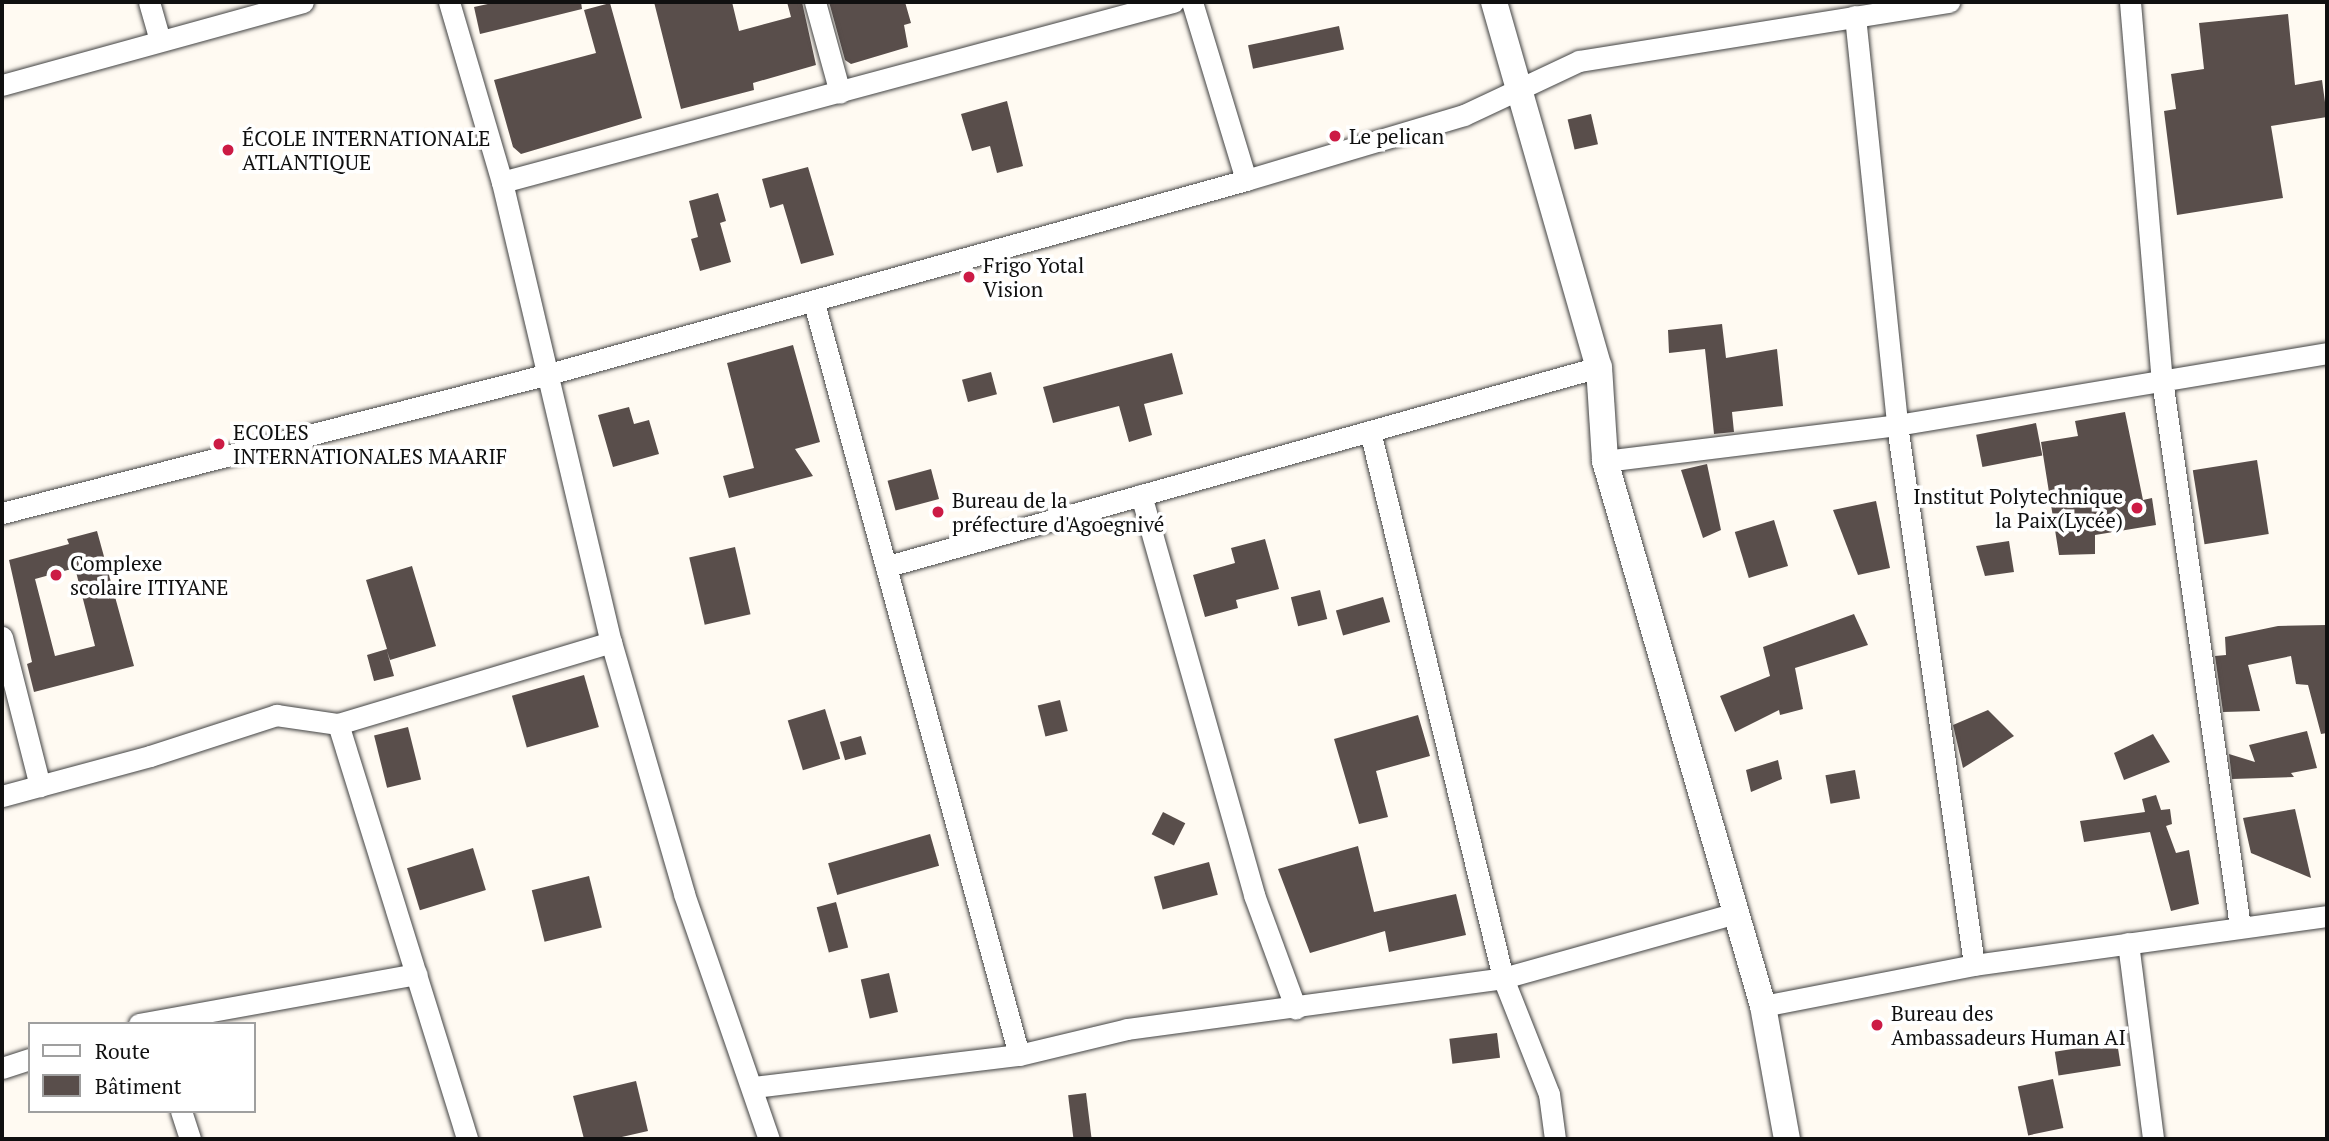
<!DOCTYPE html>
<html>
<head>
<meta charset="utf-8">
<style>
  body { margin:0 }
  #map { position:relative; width:2329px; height:1141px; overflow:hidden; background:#fffaf2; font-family:"PT Serif",serif }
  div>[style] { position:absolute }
  .building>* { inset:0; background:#594e4b; transform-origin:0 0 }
  .roads { filter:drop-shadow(0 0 2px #434343) drop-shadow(0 0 2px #434343) }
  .minor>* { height:21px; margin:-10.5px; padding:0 10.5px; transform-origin:10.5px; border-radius:10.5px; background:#fff }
  .tertiary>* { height:26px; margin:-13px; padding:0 13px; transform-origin:13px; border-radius:13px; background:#fff }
  .dots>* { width:19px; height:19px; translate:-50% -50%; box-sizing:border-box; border:4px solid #fff; border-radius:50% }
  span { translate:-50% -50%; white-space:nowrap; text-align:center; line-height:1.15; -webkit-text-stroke:7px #fff; paint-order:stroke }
  .poi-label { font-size:21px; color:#101010 }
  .left { translate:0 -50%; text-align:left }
  .right { translate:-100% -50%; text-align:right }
  .frame { position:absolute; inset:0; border:4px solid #101010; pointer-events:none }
  .legend { position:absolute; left:28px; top:1022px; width:228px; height:91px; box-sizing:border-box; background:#fff; border:2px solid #9f9f9f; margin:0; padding:9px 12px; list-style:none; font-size:21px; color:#101010 }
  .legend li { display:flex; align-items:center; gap:14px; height:35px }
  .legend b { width:35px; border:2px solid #9f9f9f }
</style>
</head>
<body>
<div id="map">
  <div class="building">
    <i style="clip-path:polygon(497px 2px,581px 2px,582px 9px,480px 34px,474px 7px)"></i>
    <i style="clip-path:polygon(654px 2px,732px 2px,739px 31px,791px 17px,787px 2px,802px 2px,816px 65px,753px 83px,754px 90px,681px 109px)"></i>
    <i style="clip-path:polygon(829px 2px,905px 2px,911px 23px,904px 25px,908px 47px,851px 64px,845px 60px)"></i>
    <i style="clip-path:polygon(610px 3px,642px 118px,521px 154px,513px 147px,494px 80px,596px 53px,584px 10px)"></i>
    <i style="clip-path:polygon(2288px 14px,2295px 85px,2322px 80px,2327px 117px,2271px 126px,2283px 198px,2177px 215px,2164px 111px,2176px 109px,2171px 74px,2204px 69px,2199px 23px)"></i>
    <i style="left:1339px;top:26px;width:24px;height:93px;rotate:78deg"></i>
    <i style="clip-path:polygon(1007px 101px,1023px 166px,997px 173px,990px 146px,972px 151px,961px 114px)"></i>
    <i style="left:1591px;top:114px;width:31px;height:24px;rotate:77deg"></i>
    <i style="clip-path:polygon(808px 167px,834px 255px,801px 264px,783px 204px,770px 208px,762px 179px)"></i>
    <i style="clip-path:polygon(718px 193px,726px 221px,720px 223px,731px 262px,700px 271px,691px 239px,698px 237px,689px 201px)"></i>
    <i style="clip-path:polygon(1722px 324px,1726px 358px,1777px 349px,1783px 406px,1732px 412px,1734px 432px,1714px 434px,1705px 349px,1669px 353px,1668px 330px)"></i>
    <i style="clip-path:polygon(793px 345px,820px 442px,795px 449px,813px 476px,729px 498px,723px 476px,754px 468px,727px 363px)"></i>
    <i style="clip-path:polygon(1172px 353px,1183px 394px,1144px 404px,1152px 435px,1129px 442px,1119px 406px,1053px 423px,1043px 387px)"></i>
    <i style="left:991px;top:372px;width:23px;height:30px;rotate:75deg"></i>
    <i style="clip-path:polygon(629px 407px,634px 424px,649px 420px,659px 454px,613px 467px,598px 415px)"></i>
    <i style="clip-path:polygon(2125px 412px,2143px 500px,2152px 498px,2156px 525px,2095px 535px,2095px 554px,2059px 555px,2041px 442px,2078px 436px,2075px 421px)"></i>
    <i style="left:2036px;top:423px;width:33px;height:61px;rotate:79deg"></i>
    <i style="left:2257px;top:460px;width:75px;height:65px;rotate:81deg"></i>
    <i style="clip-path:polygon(1707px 464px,1721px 530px,1703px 538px,1681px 470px)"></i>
    <i style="left:931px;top:469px;width:31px;height:45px;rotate:75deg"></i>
    <i style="clip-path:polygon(1876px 501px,1890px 568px,1858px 575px,1833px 510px)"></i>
    <i style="left:1774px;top:520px;width:48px;height:41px;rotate:73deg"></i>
    <i style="clip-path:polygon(evenodd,97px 531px,134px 666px,34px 692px,27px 664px,32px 662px,9px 560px,69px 544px,67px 539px,97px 531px,75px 568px,95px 646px,55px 656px,35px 579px,75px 568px)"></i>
    <i style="clip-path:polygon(1265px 539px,1279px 589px,1236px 600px,1238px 608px,1205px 617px,1193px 575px,1235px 563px,1231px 548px)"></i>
    <i style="clip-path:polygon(2009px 541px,2014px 572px,1985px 576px,1976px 546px)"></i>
    <i style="left:735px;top:547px;width:69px;height:47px;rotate:77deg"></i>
    <i style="clip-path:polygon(412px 566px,436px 646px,390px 660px,387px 651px,394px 676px,374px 681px,367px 655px,387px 649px,366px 580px)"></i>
    <i style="left:1320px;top:590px;width:30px;height:30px;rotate:76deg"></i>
    <i style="left:1383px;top:597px;width:26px;height:49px;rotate:74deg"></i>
    <i style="clip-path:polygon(1854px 614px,1868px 645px,1795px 668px,1803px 709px,1780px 715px,1779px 710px,1735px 732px,1720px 696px,1770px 676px,1763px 647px)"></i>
    <i style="clip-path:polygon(2327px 625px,2327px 733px,2321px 734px,2308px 685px,2296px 684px,2291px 656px,2248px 665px,2260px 711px,2223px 712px,2215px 656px,2226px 655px,2225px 637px,2278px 626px)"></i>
    <i style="left:584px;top:675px;width:54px;height:75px;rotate:74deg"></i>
    <i style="left:1060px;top:700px;width:32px;height:23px;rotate:76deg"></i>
    <i style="left:825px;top:709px;width:52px;height:39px;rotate:73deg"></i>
    <i style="clip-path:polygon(1988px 710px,2014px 736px,1963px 768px,1953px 725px)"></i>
    <i style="clip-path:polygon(1418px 715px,1430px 756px,1376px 771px,1388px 817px,1359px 824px,1334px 739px)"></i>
    <i style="left:408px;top:727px;width:54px;height:35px;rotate:76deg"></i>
    <i style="clip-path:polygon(2307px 731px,2317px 768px,2291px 773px,2294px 777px,2232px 779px,2229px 754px,2255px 762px,2249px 745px)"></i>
    <i style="clip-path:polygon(2153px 734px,2170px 762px,2124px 780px,2114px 753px)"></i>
    <i style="left:861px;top:736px;width:19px;height:22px;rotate:74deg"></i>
    <i style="clip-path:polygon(1778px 760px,1782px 779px,1751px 792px,1746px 770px)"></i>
    <i style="left:1855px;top:770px;width:29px;height:30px;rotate:80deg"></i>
    <i style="clip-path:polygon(2156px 795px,2161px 810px,2170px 809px,2172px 824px,2166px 826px,2176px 853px,2189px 850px,2199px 904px,2171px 911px,2150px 832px,2084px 842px,2080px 821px,2145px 812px,2142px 799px)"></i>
    <i style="clip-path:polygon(2295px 809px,2311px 878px,2251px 853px,2243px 818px)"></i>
    <i style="left:1163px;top:812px;width:25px;height:25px;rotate:27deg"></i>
    <i style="left:930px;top:834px;width:33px;height:106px;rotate:74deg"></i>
    <i style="clip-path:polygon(1358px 846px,1374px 912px,1456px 894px,1466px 935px,1389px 952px,1385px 931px,1310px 953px,1278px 869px)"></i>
    <i style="left:473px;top:848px;width:44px;height:69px;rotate:73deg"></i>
    <i style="left:1209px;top:862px;width:34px;height:57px;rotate:75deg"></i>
    <i style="left:589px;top:876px;width:53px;height:59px;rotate:76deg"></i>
    <i style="left:836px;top:902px;width:47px;height:20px;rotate:75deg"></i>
    <i style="left:889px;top:973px;width:40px;height:29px;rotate:77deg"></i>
    <i style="left:1497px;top:1033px;width:25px;height:48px;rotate:83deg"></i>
    <i style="left:2117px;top:1042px;width:24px;height:63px;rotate:81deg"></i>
    <i style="left:2053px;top:1079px;width:50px;height:36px;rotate:78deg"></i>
    <i style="clip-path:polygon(636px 1081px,648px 1131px,613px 1139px,584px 1139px,573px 1096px)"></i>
    <i style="left:1086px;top:1093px;width:46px;height:18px;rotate:83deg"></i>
  </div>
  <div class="roads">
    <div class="minor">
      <i style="left:149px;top:2px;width:37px;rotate:74deg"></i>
      <i style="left:449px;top:2px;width:188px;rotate:73.6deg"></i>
      <i style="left:502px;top:182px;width:473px;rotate:76.7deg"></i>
      <i style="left:611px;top:642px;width:262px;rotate:73.8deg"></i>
      <i style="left:684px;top:894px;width:259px;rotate:70.9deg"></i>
      <i style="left:815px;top:2px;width:94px;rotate:74.6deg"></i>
      <i style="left:1192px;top:2px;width:186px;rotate:73.1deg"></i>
      <i style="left:2130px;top:2px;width:379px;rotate:85.2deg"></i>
      <i style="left:2162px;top:380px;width:553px;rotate:81.88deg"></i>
      <i style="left:1855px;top:16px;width:411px;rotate:84.1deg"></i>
      <i style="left:1897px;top:425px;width:545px;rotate:81.88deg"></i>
      <i style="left:2px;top:85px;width:312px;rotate:-15.4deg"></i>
      <i style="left:502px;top:182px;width:695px;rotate:-15.02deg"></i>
      <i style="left:814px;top:303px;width:779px;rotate:74.75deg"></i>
      <i style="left:1370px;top:431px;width:563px;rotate:76.33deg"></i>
      <i style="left:1503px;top:978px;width:125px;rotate:68.4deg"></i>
      <i style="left:1549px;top:1094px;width:45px;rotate:82.4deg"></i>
      <i style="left:1605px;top:461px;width:294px;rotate:-7deg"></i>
      <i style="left:1897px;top:425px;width:436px;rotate:-9.5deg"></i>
      <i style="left:1141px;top:495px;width:416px;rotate:74.2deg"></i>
      <i style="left:1254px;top:895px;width:121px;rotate:69.8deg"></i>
      <i style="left:2px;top:513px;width:564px;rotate:-14.26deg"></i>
      <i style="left:549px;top:374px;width:723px;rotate:-15.55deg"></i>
      <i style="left:1246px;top:180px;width:227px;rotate:-16.6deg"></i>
      <i style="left:1464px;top:115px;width:127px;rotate:-25.2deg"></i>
      <i style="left:1579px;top:61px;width:375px;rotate:-9.1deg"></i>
      <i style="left:888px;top:566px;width:738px;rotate:-15.64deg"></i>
      <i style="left:2px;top:637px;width:154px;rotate:75.7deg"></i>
      <i style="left:338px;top:724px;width:435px;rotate:72.7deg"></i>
      <i style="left:2px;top:796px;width:153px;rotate:-15.1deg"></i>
      <i style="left:150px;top:756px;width:133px;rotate:-18deg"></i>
      <i style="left:276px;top:715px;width:63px;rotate:8.3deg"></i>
      <i style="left:338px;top:724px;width:285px;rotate:-16.7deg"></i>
      <i style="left:2128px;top:943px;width:198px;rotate:82.7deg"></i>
      <i style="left:1763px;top:1006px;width:215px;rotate:-11deg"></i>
      <i style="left:1974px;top:965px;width:356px;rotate:-7.9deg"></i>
      <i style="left:139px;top:1024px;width:282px;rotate:-10.2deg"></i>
      <i style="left:2px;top:1068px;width:29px;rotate:-18deg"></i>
      <i style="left:754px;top:1087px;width:267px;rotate:-6.9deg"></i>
      <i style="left:1019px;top:1055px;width:111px;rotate:-13.5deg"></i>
      <i style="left:1127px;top:1029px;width:379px;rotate:-7.7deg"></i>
      <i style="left:1503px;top:978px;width:242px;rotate:-15.6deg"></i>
      <i style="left:181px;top:1111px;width:29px;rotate:72deg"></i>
    </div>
    <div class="tertiary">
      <i style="left:1494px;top:2px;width:380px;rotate:74deg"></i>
      <i style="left:1599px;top:367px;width:94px;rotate:86.3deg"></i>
      <i style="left:1605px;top:461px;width:567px;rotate:73.83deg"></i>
      <i style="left:1763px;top:1006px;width:135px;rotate:79.8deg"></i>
    </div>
  </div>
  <div class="dots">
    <i style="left:1335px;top:136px;background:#cc1b45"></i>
    <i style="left:228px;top:150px;background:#cc1b45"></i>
    <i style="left:969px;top:277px;background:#cc1b45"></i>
    <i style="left:219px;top:444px;background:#cc1b45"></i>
    <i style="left:2137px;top:508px;background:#cc1b45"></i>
    <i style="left:938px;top:512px;background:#cc1b45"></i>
    <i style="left:56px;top:575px;background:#cc1b45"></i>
    <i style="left:1877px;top:1025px;background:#cc1b45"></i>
  </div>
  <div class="poi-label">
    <span class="left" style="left:1349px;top:136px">Le pelican</span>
    <span class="left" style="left:242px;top:150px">ÉCOLE INTERNATIONALE<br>ATLANTIQUE</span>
    <span class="left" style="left:983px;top:277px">Frigo Yotal<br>Vision</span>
    <span class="left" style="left:233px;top:444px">ECOLES<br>INTERNATIONALES MAARIF</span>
    <span class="right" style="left:2123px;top:508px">Institut Polytechnique<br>la Paix(Lycée)</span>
    <span class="left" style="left:952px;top:512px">Bureau de la<br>préfecture d'Agoegnivé</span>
    <span class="left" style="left:70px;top:575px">Complexe<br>scolaire ITIYANE</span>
    <span class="left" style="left:1891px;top:1025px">Bureau des<br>Ambassadeurs Human AI</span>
  </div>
  <div class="frame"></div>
  <ul class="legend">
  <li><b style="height:9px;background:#fff"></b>Route</li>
  <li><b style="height:19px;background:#594e4b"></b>Bâtiment</li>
  </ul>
</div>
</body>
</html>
